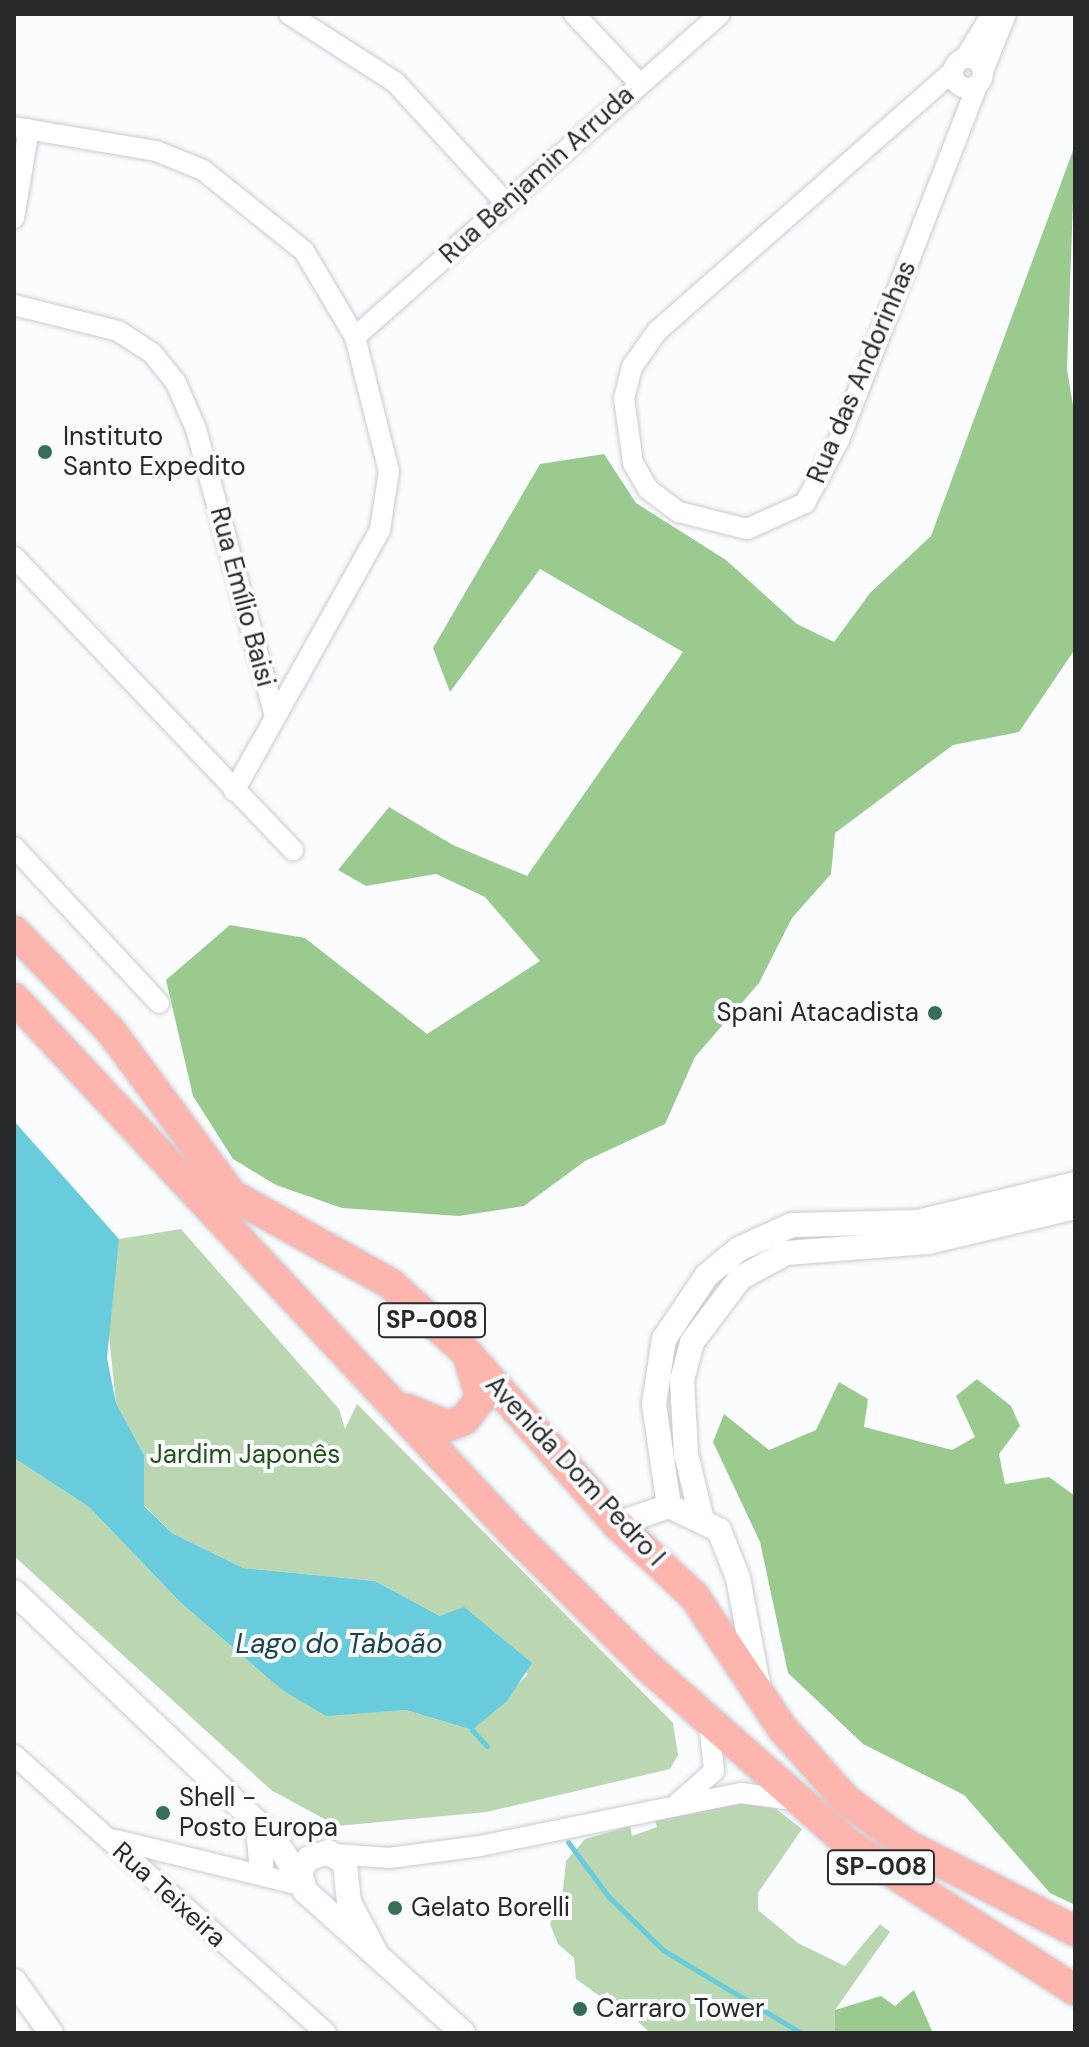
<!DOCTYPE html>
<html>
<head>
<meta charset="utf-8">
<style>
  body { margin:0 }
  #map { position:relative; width:1089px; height:2047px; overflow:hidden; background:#fafcff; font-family:"DM Sans",sans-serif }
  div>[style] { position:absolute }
  .green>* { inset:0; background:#bad7b2 }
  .forest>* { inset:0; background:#9bca8f }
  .water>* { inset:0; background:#68ccdc }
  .stream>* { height:5px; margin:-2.5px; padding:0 2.5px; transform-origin:2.5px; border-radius:2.5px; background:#68ccdc }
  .roads { filter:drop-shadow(0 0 2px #c9cbcf) drop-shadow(0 0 2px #c9cbcf) }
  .minor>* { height:20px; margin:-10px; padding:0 10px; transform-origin:10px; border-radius:10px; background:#fff }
  .minor>.ring { margin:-10px; padding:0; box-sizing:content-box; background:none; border:20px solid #fff; border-radius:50% }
  .tertiary>* { height:24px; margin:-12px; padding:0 12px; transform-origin:12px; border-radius:12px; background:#fff }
  .primary>* { height:30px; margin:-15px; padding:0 15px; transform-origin:15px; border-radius:15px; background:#fdb5ad }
  .dots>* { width:22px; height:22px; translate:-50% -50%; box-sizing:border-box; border:4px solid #fafcff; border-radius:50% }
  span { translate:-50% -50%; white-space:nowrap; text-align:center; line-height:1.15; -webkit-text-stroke:8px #fafcff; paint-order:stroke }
  .shield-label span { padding:2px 6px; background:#fafcff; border:2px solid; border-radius:6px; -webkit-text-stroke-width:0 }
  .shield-label { font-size:24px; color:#28292a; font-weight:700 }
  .street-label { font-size:26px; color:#28292a }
  .poi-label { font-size:26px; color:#28292a }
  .left { translate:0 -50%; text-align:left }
  .right { translate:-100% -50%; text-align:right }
  .park-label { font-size:26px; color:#235015 }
  .water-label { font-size:28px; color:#19464d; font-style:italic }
  .frame { position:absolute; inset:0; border:16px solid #28292a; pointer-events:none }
</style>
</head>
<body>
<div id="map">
  <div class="green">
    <i style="clip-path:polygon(181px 1229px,339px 1409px,345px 1429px,357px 1404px,673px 1723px,678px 1755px,670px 1769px,487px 1812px,337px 1826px,271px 1790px,14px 1556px,14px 1458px,89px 1507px,181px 1603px,282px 1690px,326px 1715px,406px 1710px,472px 1730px,528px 1674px,452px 1615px,440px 1616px,375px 1581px,243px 1568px,172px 1533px,144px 1505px,144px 1455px,116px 1403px,107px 1318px,119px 1239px)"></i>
    <i style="clip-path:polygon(757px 1794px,802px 1829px,758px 1893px,758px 1910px,798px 1943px,845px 1966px,880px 1924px,890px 1932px,835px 2010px,835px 2033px,650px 2033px,607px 1992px,601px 1997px,576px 1979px,574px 1958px,558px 1944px,550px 1924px,553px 1915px,570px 1911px,562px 1900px,566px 1861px,585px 1839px,630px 1826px,632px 1836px,657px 1827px,654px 1818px)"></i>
  </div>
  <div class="forest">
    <i style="clip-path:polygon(1075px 145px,1067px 369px,1075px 418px,1075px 649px,1019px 732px,953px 745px,835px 833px,831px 874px,792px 918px,759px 983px,695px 1057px,665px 1124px,585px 1161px,524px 1206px,459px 1216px,342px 1208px,276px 1185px,233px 1159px,193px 1096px,166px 980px,230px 925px,305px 938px,427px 1034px,540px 961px,485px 897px,436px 874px,366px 886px,338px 870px,389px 807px,453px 845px,527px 876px,683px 652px,540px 569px,450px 692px,433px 648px,540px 464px,604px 454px,636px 503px,726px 560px,797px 624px,834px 642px,870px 593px,931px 536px)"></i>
    <i style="clip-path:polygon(977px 1379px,1011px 1406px,1020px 1426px,999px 1454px,1005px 1484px,1049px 1477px,1075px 1496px,1075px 1905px,1050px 1893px,964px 1795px,863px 1744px,788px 1673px,760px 1542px,713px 1442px,724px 1414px,769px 1450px,816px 1430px,839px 1382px,868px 1399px,864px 1427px,952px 1450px,975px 1437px,956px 1396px)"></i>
    <i style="clip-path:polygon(914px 1990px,933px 2033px,835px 2033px,835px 2010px,881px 1996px,895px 2006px)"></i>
  </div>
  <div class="water">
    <i style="clip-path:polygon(14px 1121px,119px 1239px,107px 1358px,116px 1403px,144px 1455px,144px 1506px,172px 1533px,243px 1568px,375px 1581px,440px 1616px,464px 1607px,532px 1663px,507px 1701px,472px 1730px,406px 1710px,326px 1716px,282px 1690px,181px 1603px,89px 1507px,14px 1458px)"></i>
  </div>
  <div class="stream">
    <i style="left:472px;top:1730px;width:22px;rotate:47deg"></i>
    <i style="left:568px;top:1842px;width:67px;rotate:53.5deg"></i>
    <i style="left:608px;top:1896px;width:77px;rotate:44.5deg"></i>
    <i style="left:663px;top:1950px;width:161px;rotate:31deg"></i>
  </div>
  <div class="roads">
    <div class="minor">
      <i style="left:289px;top:14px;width:126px;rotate:32.7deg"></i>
      <i style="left:395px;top:82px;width:163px;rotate:47.5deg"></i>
      <i style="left:574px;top:14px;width:95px;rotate:46.7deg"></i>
      <i class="ring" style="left:953px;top:58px;width:10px;height:10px"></i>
      <i style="left:965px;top:58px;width:52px;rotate:-58.5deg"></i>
      <i style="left:983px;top:71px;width:61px;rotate:-68deg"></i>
      <i style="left:952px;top:72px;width:391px;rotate:138.7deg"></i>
      <i style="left:658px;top:330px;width:45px;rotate:125.1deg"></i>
      <i style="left:632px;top:367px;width:32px;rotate:104deg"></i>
      <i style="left:624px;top:398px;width:66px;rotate:82.1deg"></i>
      <i style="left:633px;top:463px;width:30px;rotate:60deg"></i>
      <i style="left:648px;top:489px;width:39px;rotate:37deg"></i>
      <i style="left:679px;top:512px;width:70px;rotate:14deg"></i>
      <i style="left:747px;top:529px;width:64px;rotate:-24.1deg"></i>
      <i style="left:805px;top:503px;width:72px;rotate:-61.6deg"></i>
      <i style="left:839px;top:440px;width:382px;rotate:-68.7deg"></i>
      <i style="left:14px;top:127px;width:144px;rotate:9.6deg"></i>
      <i style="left:156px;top:151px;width:51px;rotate:22deg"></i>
      <i style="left:203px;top:170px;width:129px;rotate:38.7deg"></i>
      <i style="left:304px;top:251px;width:100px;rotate:59.3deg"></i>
      <i style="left:355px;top:337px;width:138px;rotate:75.8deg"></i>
      <i style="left:389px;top:471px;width:60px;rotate:98.7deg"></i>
      <i style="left:380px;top:530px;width:299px;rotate:119.2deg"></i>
      <i style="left:14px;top:218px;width:90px;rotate:-80.4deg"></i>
      <i style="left:14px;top:305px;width:107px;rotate:14deg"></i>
      <i style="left:118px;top:331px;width:40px;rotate:32.9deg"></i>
      <i style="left:152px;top:353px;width:38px;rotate:51deg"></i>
      <i style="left:176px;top:383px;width:50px;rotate:66.5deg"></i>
      <i style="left:196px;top:429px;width:297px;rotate:74.6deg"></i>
      <i style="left:355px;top:337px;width:487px;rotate:-41.5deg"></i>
      <i style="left:14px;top:557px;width:405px;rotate:46.4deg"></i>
      <i style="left:14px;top:847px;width:213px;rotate:47.1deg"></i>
      <i style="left:14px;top:1755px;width:418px;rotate:41.7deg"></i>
      <i style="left:678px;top:1803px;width:48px;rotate:-41.6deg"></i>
      <i style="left:714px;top:1771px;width:50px;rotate:-95.7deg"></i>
      <i style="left:116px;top:1840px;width:190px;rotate:13.7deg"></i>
      <i style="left:335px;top:1854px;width:54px;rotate:4.2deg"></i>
      <i style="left:389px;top:1858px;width:92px;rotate:-7.5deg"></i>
      <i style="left:480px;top:1846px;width:266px;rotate:-11.5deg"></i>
      <i style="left:741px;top:1793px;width:50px;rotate:8deg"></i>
    </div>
    <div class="tertiary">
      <i style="left:669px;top:1506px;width:103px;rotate:-98.4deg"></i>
      <i style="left:654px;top:1404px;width:66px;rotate:-81.3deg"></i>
      <i style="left:664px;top:1339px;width:77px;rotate:-56.1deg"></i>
      <i style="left:707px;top:1275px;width:41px;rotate:-39.1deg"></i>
      <i style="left:739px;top:1249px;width:58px;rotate:-24.4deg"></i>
      <i style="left:792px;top:1225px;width:125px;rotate:-1.4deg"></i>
      <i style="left:917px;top:1222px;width:163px;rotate:-13.5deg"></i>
      <i style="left:701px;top:1516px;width:64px;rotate:-103.6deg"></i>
      <i style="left:686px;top:1454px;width:74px;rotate:-93.1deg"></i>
      <i style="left:682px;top:1380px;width:39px;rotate:-75deg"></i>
      <i style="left:692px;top:1342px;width:80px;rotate:-53.1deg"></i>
      <i style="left:740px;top:1278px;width:52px;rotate:-28.5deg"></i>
      <i style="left:786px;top:1253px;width:142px;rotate:-4.4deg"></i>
      <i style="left:928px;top:1242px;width:151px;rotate:-13.4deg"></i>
      <i style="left:617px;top:1524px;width:55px;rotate:-19.1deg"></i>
      <i style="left:669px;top:1506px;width:55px;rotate:25.6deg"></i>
      <i style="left:719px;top:1530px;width:52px;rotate:68.4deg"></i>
      <i style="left:738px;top:1578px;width:113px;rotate:79.3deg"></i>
      <i style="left:14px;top:1592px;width:360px;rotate:43.5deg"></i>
      <i style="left:275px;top:1840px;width:46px;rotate:57.3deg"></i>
      <i style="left:258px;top:1827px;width:38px;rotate:85deg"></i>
      <i style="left:376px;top:1953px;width:58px;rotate:-117.9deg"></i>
      <i style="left:349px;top:1902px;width:39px;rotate:-96deg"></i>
      <i style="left:345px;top:1863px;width:20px;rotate:-147deg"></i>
      <i style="left:328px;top:1852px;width:21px;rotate:161deg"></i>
      <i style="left:308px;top:1859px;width:15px;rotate:122deg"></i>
      <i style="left:300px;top:1872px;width:20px;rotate:75deg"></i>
      <i style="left:305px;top:1891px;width:212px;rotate:41.9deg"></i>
      <i style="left:14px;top:1981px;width:64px;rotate:54.6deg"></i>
    </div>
    <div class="primary">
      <i style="left:14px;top:931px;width:138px;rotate:45.9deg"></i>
      <i style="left:110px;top:1030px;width:205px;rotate:53.5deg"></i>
      <i style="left:232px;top:1195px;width:182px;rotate:29.2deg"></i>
      <i style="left:391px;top:1284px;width:101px;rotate:42.2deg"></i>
      <i style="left:466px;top:1352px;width:229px;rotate:48.7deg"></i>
      <i style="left:617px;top:1524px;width:105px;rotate:43.1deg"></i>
      <i style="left:694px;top:1596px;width:159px;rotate:56.3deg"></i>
      <i style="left:782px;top:1728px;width:96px;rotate:48.4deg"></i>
      <i style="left:846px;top:1800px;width:76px;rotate:36.4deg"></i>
      <i style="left:907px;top:1845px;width:189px;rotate:27.1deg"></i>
      <i style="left:14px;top:998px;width:734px;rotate:46.99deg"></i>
      <i style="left:515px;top:1535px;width:186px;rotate:44.8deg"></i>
      <i style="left:647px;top:1666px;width:271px;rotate:41.4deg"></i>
      <i style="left:850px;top:1845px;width:268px;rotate:32.8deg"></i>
      <i style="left:407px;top:1409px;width:44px;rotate:22.5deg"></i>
      <i style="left:448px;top:1426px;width:17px;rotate:-21deg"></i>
      <i style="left:464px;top:1420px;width:28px;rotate:-52deg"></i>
      <i style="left:481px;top:1398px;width:38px;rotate:-107deg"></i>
    </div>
  </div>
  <div class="dots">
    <i style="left:45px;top:452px;background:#346e57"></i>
    <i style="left:935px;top:1013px;background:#346e57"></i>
    <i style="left:163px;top:1813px;background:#346e57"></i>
    <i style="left:395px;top:1908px;background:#346e57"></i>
    <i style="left:580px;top:2009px;background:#346e57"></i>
  </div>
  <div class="shield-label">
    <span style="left:432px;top:1320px">SP-008</span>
    <span style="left:881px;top:1867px">SP-008</span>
  </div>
  <div class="street-label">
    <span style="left:537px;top:175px;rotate:-42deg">Rua Benjamin Arruda</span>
    <span style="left:862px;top:372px;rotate:-67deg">Rua das Andorinhas</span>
    <span style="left:242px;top:597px;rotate:75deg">Rua Emílio Baisi</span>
    <span style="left:575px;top:1471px;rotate:47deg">Avenida Dom Pedro I</span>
    <span style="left:169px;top:1895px;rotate:42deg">Rua Teixeira</span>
  </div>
  <div class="poi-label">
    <span class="left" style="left:63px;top:452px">Instituto<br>Santo Expedito</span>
    <span class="right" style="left:919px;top:1013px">Spani Atacadista</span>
    <span class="left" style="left:179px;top:1813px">Shell -<br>Posto Europa</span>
    <span class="left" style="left:411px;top:1908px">Gelato Borelli</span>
    <span class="left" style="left:596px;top:2009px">Carraro Tower</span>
  </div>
  <div class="park-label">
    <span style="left:245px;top:1455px">Jardim Japonês</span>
  </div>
  <div class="water-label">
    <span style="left:339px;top:1644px">Lago do Taboão</span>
  </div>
  <div class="frame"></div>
</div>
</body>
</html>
